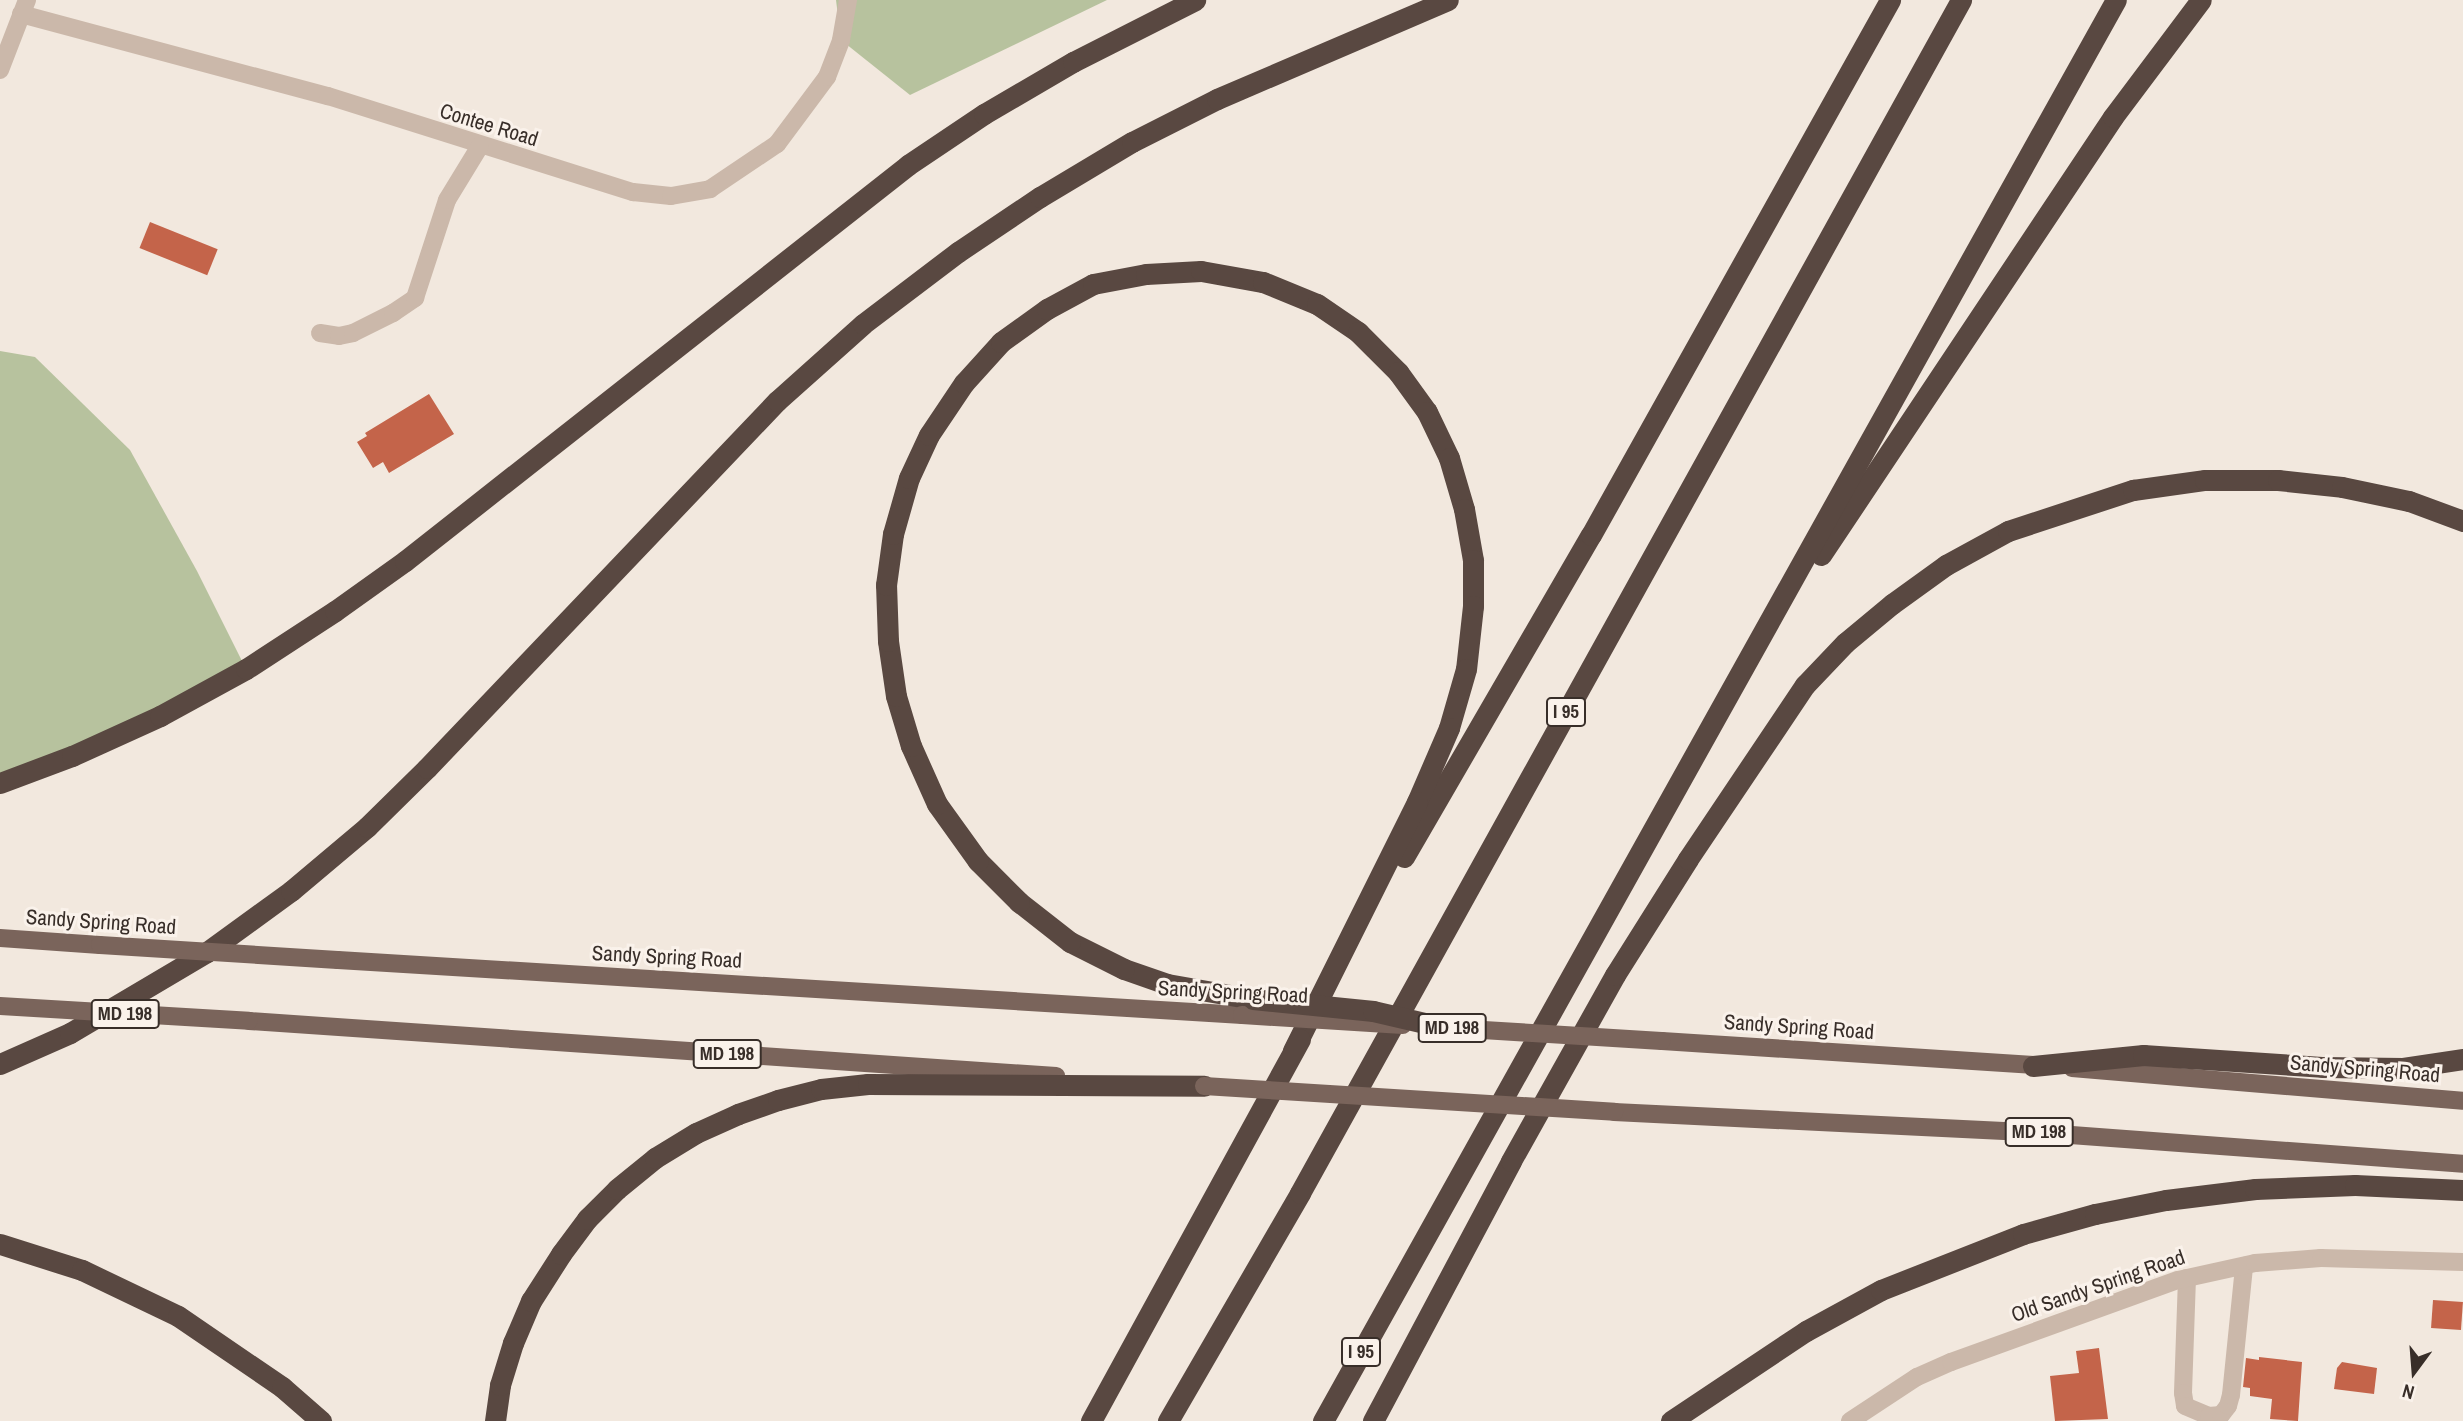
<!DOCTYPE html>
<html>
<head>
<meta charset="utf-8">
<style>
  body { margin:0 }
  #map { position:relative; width:2463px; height:1421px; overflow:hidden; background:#f2e8de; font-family:"Archivo Narrow",sans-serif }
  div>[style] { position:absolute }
  .green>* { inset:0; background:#b7c29e }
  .building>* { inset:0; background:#c4644a; transform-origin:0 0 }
  .minor>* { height:18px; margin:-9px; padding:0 9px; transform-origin:9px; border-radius:9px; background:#cbb8aa }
  .major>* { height:18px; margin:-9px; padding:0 9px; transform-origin:9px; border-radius:9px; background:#7a645b }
  .highway>* { height:21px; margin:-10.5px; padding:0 10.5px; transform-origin:10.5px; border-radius:10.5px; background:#594841 }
  .major-bridge>* { height:18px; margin:-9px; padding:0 9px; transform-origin:9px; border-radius:9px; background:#7a645b }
  .highway-bridge>* { height:21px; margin:-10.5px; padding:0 10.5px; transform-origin:10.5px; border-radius:10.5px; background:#594841 }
  span { translate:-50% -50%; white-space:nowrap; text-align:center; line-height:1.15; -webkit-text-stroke:6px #faf2eb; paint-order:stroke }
  .shield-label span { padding:2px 5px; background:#faf2eb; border:2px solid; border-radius:5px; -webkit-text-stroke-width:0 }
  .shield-label { font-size:19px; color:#382e29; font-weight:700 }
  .street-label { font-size:21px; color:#382e29 }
  .north { position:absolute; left:2379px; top:1337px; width:70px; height:70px; -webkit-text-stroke:5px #faf2eb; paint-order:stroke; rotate:196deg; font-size:19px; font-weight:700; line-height:28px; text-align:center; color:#382e29 }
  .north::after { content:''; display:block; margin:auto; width:24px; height:32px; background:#382e29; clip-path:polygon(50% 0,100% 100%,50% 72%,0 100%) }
</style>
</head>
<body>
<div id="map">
  <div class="green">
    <i style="clip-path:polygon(836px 0,1107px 0,910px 95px,841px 40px)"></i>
    <i style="clip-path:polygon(0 351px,35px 357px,130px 450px,197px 571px,246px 669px,0 783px)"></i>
  </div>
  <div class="building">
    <i style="left:150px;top:222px;width:73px;height:28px;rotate:22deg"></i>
    <i style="clip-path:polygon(429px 394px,454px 434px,389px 473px,383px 462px,373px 468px,357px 442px,367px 436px,365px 433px)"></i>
    <i style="left:2433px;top:1300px;width:30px;height:28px;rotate:4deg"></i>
    <i style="clip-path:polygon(2099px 1348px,2108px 1419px,2055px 1421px,2050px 1376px,2079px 1373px,2076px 1351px)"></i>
    <i style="clip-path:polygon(2259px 1357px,2302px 1362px,2298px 1421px,2270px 1419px,2272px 1399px,2250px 1396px,2250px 1388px,2243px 1387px,2246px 1358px,2259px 1360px)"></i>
    <i style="clip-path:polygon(2342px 1362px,2377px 1368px,2374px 1394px,2334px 1389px,2337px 1368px)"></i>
  </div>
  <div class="minor">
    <i style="left:21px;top:14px;width:318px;rotate:15deg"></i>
    <i style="left:328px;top:96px;width:320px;rotate:17.5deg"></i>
    <i style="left:633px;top:192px;width:38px;rotate:6deg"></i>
    <i style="left:671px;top:196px;width:40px;rotate:-10deg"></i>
    <i style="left:710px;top:189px;width:81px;rotate:-33.9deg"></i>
    <i style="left:777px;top:144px;width:84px;rotate:-53.3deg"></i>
    <i style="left:827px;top:77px;width:40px;rotate:-69deg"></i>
    <i style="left:841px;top:40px;width:41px;rotate:-80.1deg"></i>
    <i style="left:0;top:70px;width:75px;rotate:-68.9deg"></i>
    <i style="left:320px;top:333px;width:19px;rotate:9deg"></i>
    <i style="left:339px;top:336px;width:14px;rotate:-12deg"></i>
    <i style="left:353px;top:333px;width:45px;rotate:-26.6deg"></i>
    <i style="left:393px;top:313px;width:27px;rotate:-34deg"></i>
    <i style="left:415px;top:298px;width:103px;rotate:-71.9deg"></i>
    <i style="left:447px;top:200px;width:63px;rotate:-58.6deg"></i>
    <i style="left:2187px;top:1278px;width:115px;rotate:92deg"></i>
    <i style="left:2183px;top:1393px;width:13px;rotate:81deg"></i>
    <i style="left:2185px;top:1406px;width:26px;rotate:23deg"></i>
    <i style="left:2209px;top:1416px;width:12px;rotate:-5deg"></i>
    <i style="left:2221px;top:1415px;width:11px;rotate:-52deg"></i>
    <i style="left:2228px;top:1406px;width:11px;rotate:-75deg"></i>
    <i style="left:2231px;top:1395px;width:130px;rotate:-84.2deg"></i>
    <i style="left:1850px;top:1421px;width:80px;rotate:-33.3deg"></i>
    <i style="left:1917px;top:1377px;width:37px;rotate:-24deg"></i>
    <i style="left:1951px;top:1362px;width:241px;rotate:-19.9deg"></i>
    <i style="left:2178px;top:1280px;width:79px;rotate:-12.4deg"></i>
    <i style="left:2255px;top:1263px;width:66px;rotate:-4.3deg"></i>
    <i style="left:2321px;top:1258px;width:142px;rotate:1.6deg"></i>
  </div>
  <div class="major">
    <i style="left:0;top:938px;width:100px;rotate:4deg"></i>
    <i style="left:338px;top:960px;width:906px;rotate:3.48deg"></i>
    <i style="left:249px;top:1021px;width:809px;rotate:3.9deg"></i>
    <i style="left:1662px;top:1041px;width:383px;rotate:3.7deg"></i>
    <i style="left:2072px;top:1068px;width:392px;rotate:4.8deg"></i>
    <i style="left:1614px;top:1112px;width:416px;rotate:2.8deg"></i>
    <i style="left:2030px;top:1132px;width:434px;rotate:4.2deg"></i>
  </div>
  <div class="highway">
    <i style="left:1821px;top:555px;width:526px;rotate:-56.31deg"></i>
    <i style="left:2113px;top:117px;width:146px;rotate:-53.1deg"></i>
    <i style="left:0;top:783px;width:77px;rotate:-20.6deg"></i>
    <i style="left:72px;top:756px;width:97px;rotate:-24.4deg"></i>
    <i style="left:160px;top:716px;width:98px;rotate:-28.7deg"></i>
    <i style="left:246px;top:669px;width:106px;rotate:-33.1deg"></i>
    <i style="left:335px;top:611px;width:86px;rotate:-35.5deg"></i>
    <i style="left:405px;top:561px;width:640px;rotate:-38.21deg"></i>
    <i style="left:908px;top:165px;width:92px;rotate:-33.9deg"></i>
    <i style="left:984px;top:114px;width:103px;rotate:-30.3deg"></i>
    <i style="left:1073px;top:62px;width:137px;rotate:-26.9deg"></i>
    <i style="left:1404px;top:857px;width:372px;rotate:-59.9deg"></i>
    <i style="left:1591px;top:535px;width:613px;rotate:-60.8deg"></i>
    <i style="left:1253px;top:999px;width:87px;rotate:-170.1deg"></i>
    <i style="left:1167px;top:984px;width:46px;rotate:-160.8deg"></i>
    <i style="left:1124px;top:969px;width:60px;rotate:-153.4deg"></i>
    <i style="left:1070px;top:942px;width:65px;rotate:-141.9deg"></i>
    <i style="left:1019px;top:902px;width:58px;rotate:-135deg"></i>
    <i style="left:978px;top:861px;width:70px;rotate:-125.7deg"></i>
    <i style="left:937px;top:804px;width:64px;rotate:-114.1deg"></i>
    <i style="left:911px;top:746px;width:52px;rotate:-106.7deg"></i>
    <i style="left:896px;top:696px;width:56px;rotate:-98.3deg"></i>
    <i style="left:888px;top:641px;width:56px;rotate:-92deg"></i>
    <i style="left:886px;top:585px;width:51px;rotate:-82.2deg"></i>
    <i style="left:893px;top:534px;width:58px;rotate:-74.1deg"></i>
    <i style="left:909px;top:478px;width:47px;rotate:-65.1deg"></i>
    <i style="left:929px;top:435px;width:63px;rotate:-56.1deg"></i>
    <i style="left:964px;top:383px;width:55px;rotate:-47.9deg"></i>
    <i style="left:1001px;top:342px;width:57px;rotate:-35.7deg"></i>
    <i style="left:1047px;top:309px;width:52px;rotate:-28.5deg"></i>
    <i style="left:1093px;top:284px;width:54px;rotate:-10.7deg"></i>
    <i style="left:1146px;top:274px;width:55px;rotate:-3.1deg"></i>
    <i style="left:1201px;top:271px;width:63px;rotate:10.1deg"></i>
    <i style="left:1263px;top:282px;width:58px;rotate:22.2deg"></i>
    <i style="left:1317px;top:304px;width:50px;rotate:34.3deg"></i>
    <i style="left:1358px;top:332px;width:57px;rotate:45deg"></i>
    <i style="left:1398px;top:372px;width:49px;rotate:54.1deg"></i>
    <i style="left:1427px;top:412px;width:51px;rotate:64.4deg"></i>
    <i style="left:1449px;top:458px;width:53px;rotate:73.6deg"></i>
    <i style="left:1464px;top:509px;width:52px;rotate:80deg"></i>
    <i style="left:1473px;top:560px;width:46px;rotate:90deg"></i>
    <i style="left:1473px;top:606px;width:63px;rotate:96.3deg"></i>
    <i style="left:1466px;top:669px;width:61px;rotate:106.1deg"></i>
    <i style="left:1449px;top:728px;width:81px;rotate:113.4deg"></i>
    <i style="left:1417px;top:802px;width:278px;rotate:116.5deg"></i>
    <i style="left:0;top:1064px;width:77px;rotate:-23.9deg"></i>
    <i style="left:70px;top:1033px;width:159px;rotate:-30.6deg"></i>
    <i style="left:207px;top:952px;width:104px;rotate:-36deg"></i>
    <i style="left:291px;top:891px;width:99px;rotate:-40.1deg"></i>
    <i style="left:367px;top:827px;width:84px;rotate:-44.5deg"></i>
    <i style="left:427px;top:768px;width:507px;rotate:-46.36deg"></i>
    <i style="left:777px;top:401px;width:115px;rotate:-41.8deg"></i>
    <i style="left:863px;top:324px;width:119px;rotate:-37.2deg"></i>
    <i style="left:958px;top:252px;width:99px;rotate:-33.9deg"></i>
    <i style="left:1040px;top:197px;width:107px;rotate:-30.9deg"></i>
    <i style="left:1132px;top:142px;width:95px;rotate:-26.8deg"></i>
    <i style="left:1217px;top:99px;width:251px;rotate:-23.2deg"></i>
    <i style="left:2033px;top:1066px;width:111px;rotate:-5.7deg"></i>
    <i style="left:2143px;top:1055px;width:179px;rotate:3.8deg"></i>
    <i style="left:2322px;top:1067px;width:81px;rotate:0.7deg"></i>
    <i style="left:2403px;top:1068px;width:61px;rotate:-8.5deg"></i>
    <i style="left:0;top:1244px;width:86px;rotate:17.6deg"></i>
    <i style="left:82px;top:1270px;width:106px;rotate:25.6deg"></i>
    <i style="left:178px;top:1316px;width:126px;rotate:34.3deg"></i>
    <i style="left:282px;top:1387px;width:52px;rotate:41.1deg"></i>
    <i style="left:495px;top:1421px;width:36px;rotate:-82deg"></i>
    <i style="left:500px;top:1385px;width:44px;rotate:-72.8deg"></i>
    <i style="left:513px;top:1343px;width:46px;rotate:-66.8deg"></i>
    <i style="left:531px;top:1301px;width:56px;rotate:-57.4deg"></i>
    <i style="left:561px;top:1254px;width:44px;rotate:-53.4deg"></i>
    <i style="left:587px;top:1219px;width:42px;rotate:-45deg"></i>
    <i style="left:617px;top:1189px;width:49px;rotate:-39.2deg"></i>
    <i style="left:655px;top:1158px;width:48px;rotate:-31.4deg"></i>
    <i style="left:696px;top:1133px;width:46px;rotate:-24.3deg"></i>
    <i style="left:738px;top:1114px;width:42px;rotate:-19.3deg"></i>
    <i style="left:778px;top:1100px;width:44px;rotate:-14.3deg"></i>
    <i style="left:821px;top:1089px;width:47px;rotate:-6.1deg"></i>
    <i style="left:868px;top:1084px;width:336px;rotate:0.3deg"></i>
    <i style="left:1091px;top:1421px;width:435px;rotate:-61.3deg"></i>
    <i style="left:1168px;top:1421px;width:263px;rotate:-59.9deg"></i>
    <i style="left:1300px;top:1193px;width:1364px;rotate:-61.01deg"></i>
    <i style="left:1323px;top:1421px;width:1627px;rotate:-60.84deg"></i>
    <i style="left:1373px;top:1421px;width:294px;rotate:-62deg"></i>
    <i style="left:1511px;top:1161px;width:213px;rotate:-60.8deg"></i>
    <i style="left:1615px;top:975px;width:137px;rotate:-57.8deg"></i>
    <i style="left:1688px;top:859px;width:210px;rotate:-56.1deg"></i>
    <i style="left:1805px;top:685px;width:58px;rotate:-46.4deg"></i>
    <i style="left:1845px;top:643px;width:61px;rotate:-39.7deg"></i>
    <i style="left:1892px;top:604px;width:67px;rotate:-35.8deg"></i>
    <i style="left:1946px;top:565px;width:71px;rotate:-28.7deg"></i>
    <i style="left:2008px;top:531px;width:132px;rotate:-18.2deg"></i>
    <i style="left:2133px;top:490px;width:73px;rotate:-7.9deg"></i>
    <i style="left:2205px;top:480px;width:73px"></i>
    <i style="left:2278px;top:480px;width:64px;rotate:6.2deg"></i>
    <i style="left:2342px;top:487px;width:68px;rotate:11.8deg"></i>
    <i style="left:2409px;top:501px;width:58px;rotate:20.3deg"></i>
    <i style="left:1671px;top:1421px;width:162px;rotate:-33.7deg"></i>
    <i style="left:1806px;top:1331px;width:85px;rotate:-28.7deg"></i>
    <i style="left:1881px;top:1290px;width:153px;rotate:-21.5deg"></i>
    <i style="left:2023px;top:1234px;width:75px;rotate:-15.5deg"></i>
    <i style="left:2095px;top:1214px;width:72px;rotate:-11.2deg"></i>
    <i style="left:2166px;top:1200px;width:90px;rotate:-7deg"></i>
    <i style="left:2255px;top:1189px;width:100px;rotate:-2.3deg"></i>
    <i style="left:2355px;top:1185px;width:108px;rotate:2.7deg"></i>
  </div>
  <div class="major-bridge">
    <i style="left:100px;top:945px;width:238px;rotate:3.6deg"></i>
    <i style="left:0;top:1006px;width:249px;rotate:3.4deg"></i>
    <i style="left:1242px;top:1015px;width:161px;rotate:3.6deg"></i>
    <i style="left:1434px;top:1027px;width:228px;rotate:3.5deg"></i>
    <i style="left:1204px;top:1086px;width:411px;rotate:3.6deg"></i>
  </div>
  <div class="highway-bridge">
    <i style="left:1253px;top:999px;width:121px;rotate:5.7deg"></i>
    <i style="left:1373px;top:1011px;width:75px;rotate:13.1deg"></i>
  </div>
  <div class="shield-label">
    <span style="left:1566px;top:712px">I 95</span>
    <span style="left:125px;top:1014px">MD 198</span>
    <span style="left:1452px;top:1028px">MD 198</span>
    <span style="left:727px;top:1054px">MD 198</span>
    <span style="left:2039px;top:1132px">MD 198</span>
    <span style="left:1361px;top:1352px">I 95</span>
  </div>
  <div class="street-label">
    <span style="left:489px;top:125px;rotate:17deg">Contee Road</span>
    <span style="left:101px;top:922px;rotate:4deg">Sandy Spring Road</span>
    <span style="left:667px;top:957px;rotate:3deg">Sandy Spring Road</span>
    <span style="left:1233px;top:992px;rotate:3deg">Sandy Spring Road</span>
    <span style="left:1799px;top:1027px;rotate:4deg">Sandy Spring Road</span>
    <span style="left:2365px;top:1069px;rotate:5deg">Sandy Spring Road</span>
    <span style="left:2098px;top:1286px;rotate:-19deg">Old Sandy Spring Road</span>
  </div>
  <div class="north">N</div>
</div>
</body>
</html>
